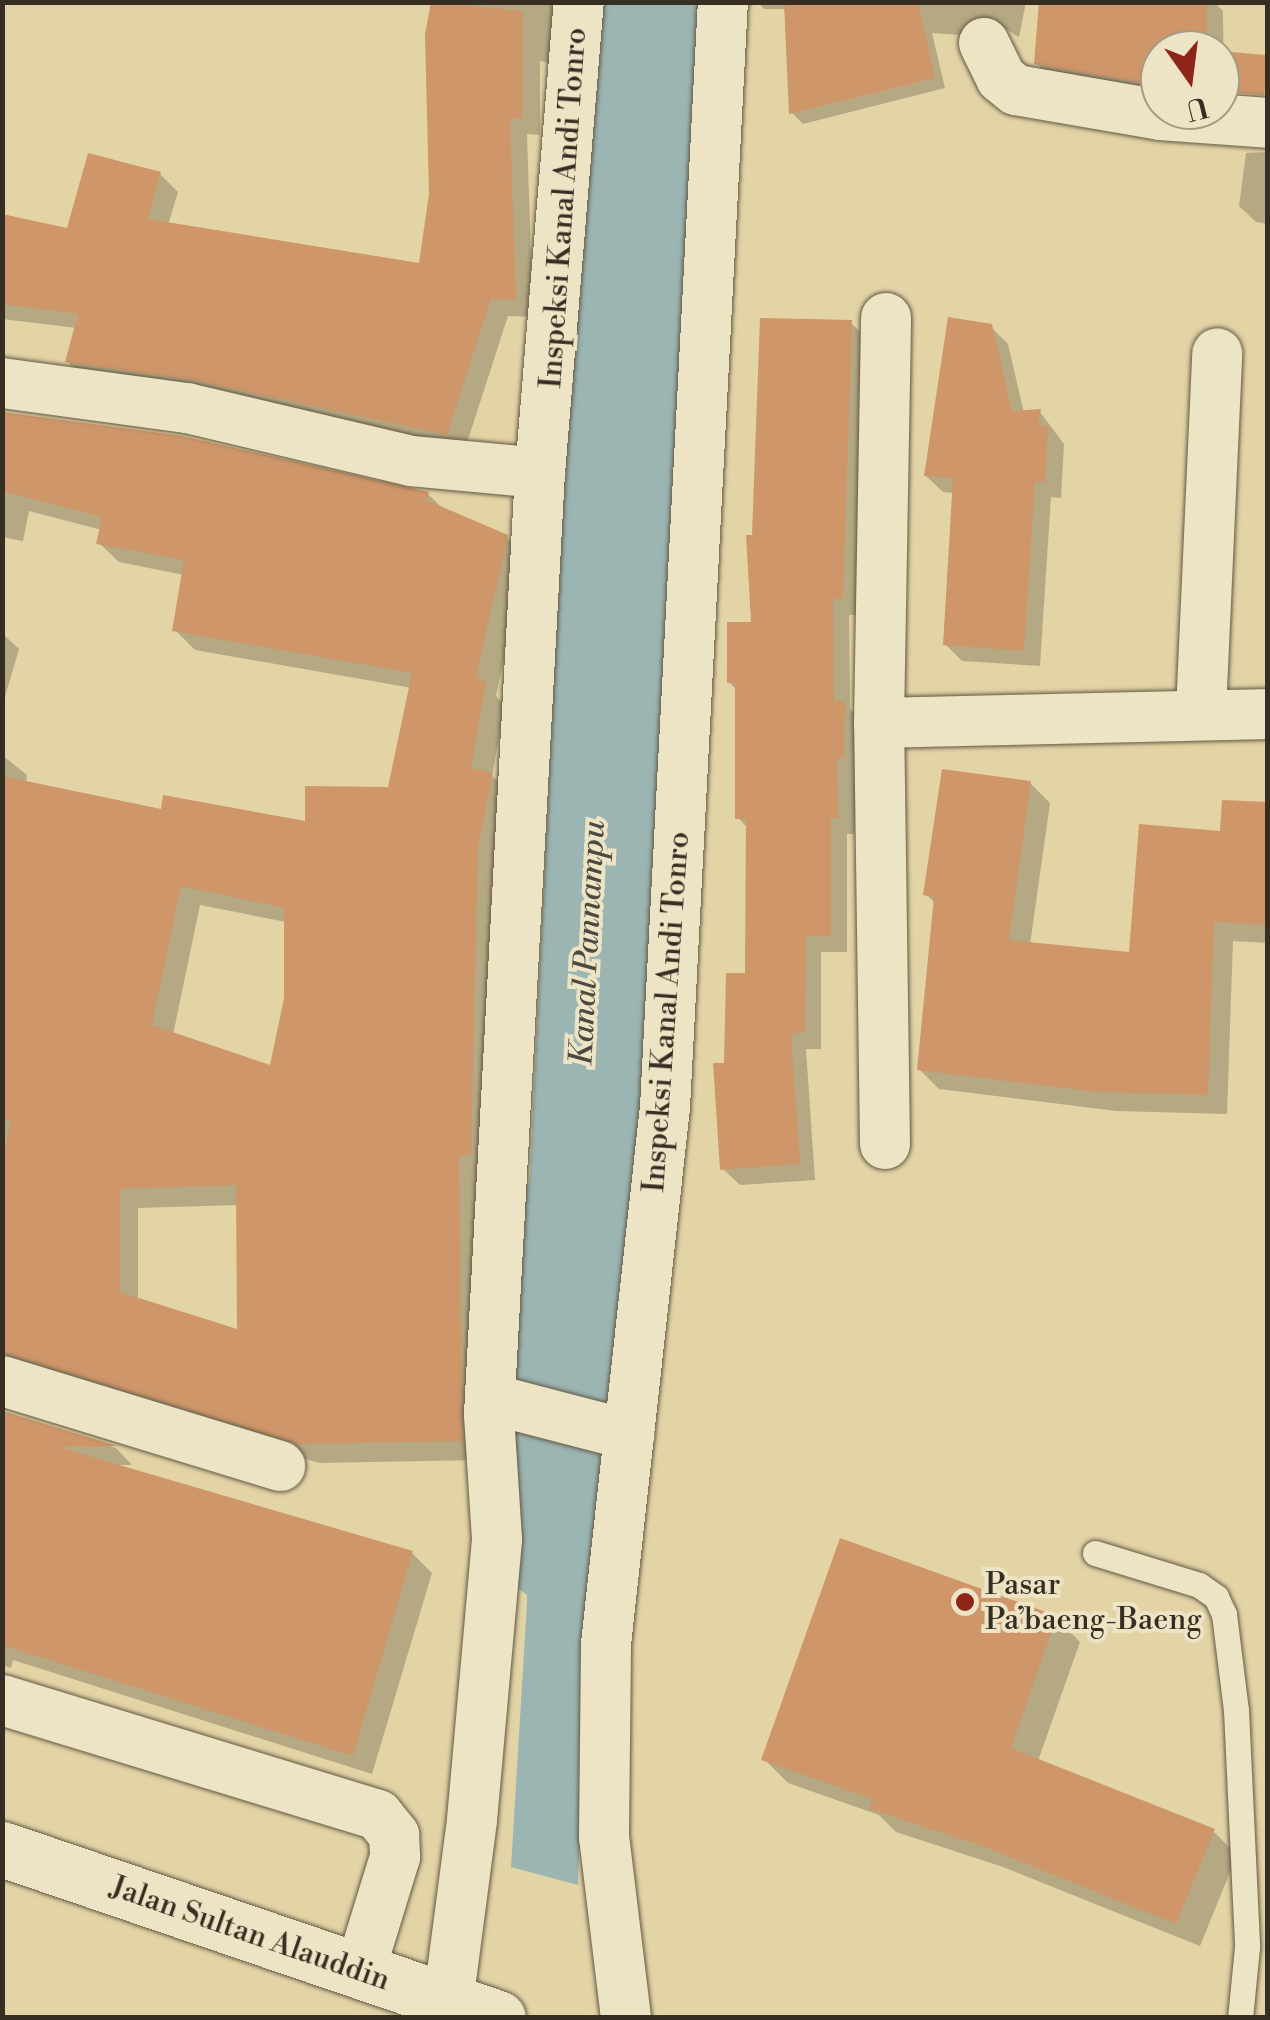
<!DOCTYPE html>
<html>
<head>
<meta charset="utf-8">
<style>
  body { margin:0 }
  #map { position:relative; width:1270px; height:2020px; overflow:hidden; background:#e3d4a6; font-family:"Libre Bodoni",serif }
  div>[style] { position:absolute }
  .water>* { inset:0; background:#9bb5b3; transform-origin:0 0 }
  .shadow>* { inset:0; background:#0003 }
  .river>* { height:112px; margin:-56px; padding:0 56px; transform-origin:56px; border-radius:56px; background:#9bb5b3 }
  .building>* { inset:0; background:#ce9669; transform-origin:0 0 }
  .roads { filter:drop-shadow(0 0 2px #625844) drop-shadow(0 0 2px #625844) }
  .service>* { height:25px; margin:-12.5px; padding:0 12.5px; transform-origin:12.5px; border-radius:12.5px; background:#ede3c5 }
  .minor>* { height:50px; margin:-25px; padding:0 25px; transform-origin:25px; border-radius:25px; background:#ede3c5 }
  .secondary>* { height:55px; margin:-27.5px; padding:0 27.5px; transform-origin:27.5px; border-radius:27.5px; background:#ede3c5 }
  .dots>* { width:28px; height:28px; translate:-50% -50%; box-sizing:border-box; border:5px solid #ede3c5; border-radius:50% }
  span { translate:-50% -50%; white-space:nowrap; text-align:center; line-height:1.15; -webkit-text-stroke:8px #ede3c5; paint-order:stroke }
  .street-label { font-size:30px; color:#372e23 }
  .poi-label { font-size:30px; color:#372e23 }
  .left { translate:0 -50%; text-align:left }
  .water-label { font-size:32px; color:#4b4940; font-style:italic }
  .frame { position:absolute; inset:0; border:5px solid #372e23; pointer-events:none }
  .north { position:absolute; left:1140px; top:30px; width:100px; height:100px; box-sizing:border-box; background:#ede3c5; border:2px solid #a49b84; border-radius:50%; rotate:166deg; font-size:28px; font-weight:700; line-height:40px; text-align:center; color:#372e23 }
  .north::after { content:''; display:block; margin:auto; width:35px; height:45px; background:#8f2418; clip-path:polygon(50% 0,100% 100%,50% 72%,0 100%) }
</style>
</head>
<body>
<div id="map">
  <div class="water">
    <i style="left:593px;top:3px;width:106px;height:149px"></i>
    <i style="clip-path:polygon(614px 171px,699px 182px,625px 1392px,530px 1359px,525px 1278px,567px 401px,589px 250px,588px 174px)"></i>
    <i style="clip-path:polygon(526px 1424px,614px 1447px,584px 1702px,578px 1885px,511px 1867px,527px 1603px)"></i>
  </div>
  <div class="shadow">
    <i style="clip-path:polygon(434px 2px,567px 2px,557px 64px,540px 61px,540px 135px,527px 134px,533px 317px,508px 316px,464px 452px,85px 379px,68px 362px,77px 328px,2px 319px,2px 214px,69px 231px,160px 174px,178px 192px,168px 225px,421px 266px,431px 194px)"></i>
    <i style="clip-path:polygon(758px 2px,1026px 2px,1019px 37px,998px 24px,973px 36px,932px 33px,945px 88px,803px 124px,792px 113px,786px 9px,764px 9px)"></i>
    <i style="clip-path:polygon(1042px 2px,1214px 2px,1223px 11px,1224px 105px,1220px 50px,1160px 50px,1160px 96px,1053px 80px,1036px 63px)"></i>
    <i style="clip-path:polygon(1268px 152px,1268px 224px,1256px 222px,1239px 206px,1246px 153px)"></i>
    <i style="clip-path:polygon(851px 323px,868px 340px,859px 615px,849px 615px,850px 709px,861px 720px,854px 834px,847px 834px,847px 952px,821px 952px,821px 1049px,806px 1049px,815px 1180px,740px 1185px,723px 1169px,727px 1065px,747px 976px,749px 829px,738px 818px,738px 691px,729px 682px,753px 624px,754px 538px)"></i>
    <i style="clip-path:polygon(991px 327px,1008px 344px,1024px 413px,1040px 412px,1064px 444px,1061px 498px,1051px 497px,1040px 666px,962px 661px,945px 644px,954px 493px,943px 492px,926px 476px)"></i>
    <i style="clip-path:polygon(evenodd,2px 415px,428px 494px,445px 511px,506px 537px,526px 557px,496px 696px,505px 705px,492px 776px,511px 795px,481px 1460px,319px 1463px,32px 1372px,2px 1379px,2px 755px,27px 775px,26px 784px,163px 812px,308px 824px,390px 789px,412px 688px,195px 650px,175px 630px,184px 575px,119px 562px,99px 543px,102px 530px,29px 511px,23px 541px,2px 537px,2px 415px,200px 905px,286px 922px,286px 999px,272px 1068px,173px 1035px,200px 905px,2px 415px,238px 1205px,240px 1333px,138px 1301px,138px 1208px,238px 1205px)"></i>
    <i style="clip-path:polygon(2px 633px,19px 649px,2px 707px)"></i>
    <i style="clip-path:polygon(1030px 783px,1050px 803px,1030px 945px,1131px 955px,1222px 834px,1268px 805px,1268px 943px,1233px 941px,1227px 1114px,1116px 1111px,939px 1089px,919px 1069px,936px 904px,926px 894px)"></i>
    <i style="clip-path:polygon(2px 1414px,116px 1448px,132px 1465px,116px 1465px,412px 1553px,432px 1573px,372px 1774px,13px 1660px,11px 1668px,2px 1665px)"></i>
    <i style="clip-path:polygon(1056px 1618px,1080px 1642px,1038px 1761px,1213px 1831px,1237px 1855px,1200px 1946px,1003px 1867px,896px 1832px,879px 1815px,788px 1783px,764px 1759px)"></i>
  </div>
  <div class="river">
    <i style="left:624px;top:329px;width:328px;rotate:-86.5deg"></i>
    <i style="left:556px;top:1547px;width:329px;rotate:-87.2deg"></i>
  </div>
  <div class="building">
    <i style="clip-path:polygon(431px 2px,523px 11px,523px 118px,510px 118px,516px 300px,491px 299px,447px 435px,193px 380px,65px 362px,78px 314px,2px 304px,2px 214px,67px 228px,88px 153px,161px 172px,148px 219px,419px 263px,429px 194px,425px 35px)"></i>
    <i style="clip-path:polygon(784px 2px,918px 2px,935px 78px,789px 114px)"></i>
    <i style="clip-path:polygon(1039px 2px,1207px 2px,1207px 50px,1160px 50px,1160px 86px,1034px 64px)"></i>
    <i style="left:1220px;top:51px;width:48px;height:40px;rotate:5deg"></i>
    <i style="clip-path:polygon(948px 317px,992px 324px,1012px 411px,1041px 409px,1038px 425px,1048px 425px,1045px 482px,1035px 482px,1024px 651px,943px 645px,953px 478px,924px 476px)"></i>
    <i style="clip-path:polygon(760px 318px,852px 320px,843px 599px,833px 599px,834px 701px,845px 701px,844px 758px,837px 758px,838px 818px,831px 818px,831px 936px,806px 936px,805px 1033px,791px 1033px,800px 1164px,720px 1170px,713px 1063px,724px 1063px,726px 973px,745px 973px,746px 819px,735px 819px,735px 683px,727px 683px,727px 622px,751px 622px,746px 535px,752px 535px)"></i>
    <i style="clip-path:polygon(evenodd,2px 412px,182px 436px,429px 492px,426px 500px,508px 535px,476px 677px,486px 683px,471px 768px,493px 773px,478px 848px,471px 1155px,459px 1155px,462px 1441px,298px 1444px,2px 1353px,2px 1163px,11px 1121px,2px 1119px,2px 776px,161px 809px,163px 795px,305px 821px,305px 786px,388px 787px,412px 673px,172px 631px,184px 560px,96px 544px,102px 517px,2px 491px,2px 412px,181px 886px,284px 908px,284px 998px,270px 1065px,152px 1025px,181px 886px,2px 412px,236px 1185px,237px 1329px,120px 1292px,120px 1189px,236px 1185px)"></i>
    <i style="clip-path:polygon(942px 769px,1031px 781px,1009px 940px,1129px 952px,1139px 824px,1220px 831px,1222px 800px,1268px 802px,1265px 925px,1214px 922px,1208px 1095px,1095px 1092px,917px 1070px,934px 897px,923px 895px)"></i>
    <i style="clip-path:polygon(2px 1411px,117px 1446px,58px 1447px,413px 1551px,353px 1756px,2px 1645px)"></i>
    <i style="clip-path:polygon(840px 1538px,1057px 1616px,1011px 1748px,1215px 1829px,1176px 1924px,977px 1844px,869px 1809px,873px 1799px,761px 1760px)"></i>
  </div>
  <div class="roads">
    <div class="service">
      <i style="left:1095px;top:1553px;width:109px;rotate:17.1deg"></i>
      <i style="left:1199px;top:1585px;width:21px;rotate:35deg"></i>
      <i style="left:1216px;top:1597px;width:19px;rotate:65deg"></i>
      <i style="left:1224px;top:1614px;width:97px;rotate:82.9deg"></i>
      <i style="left:1236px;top:1710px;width:237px;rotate:87.3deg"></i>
      <i style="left:1247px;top:1947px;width:71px;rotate:95.6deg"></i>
    </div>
    <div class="minor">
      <i style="left:984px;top:43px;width:39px;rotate:64deg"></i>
      <i style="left:1001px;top:78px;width:19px;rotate:39deg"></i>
      <i style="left:1016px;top:90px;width:146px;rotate:9.8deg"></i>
      <i style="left:1160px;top:115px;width:108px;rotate:4.2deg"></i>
      <i style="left:2px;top:383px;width:187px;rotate:7.7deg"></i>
      <i style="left:187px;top:408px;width:230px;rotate:13.3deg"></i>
      <i style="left:411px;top:461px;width:130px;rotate:5.3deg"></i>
      <i style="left:1201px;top:712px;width:359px;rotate:-87.4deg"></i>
      <i style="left:879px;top:723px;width:389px;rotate:-1.3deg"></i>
      <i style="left:885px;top:1144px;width:421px;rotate:-90.8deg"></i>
      <i style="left:879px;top:723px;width:405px;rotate:-89deg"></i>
      <i style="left:2px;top:1381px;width:291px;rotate:17deg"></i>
      <i style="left:491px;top:1399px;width:143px;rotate:14.6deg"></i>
      <i style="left:2px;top:1700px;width:393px;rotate:17deg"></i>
      <i style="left:378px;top:1815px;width:26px;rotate:51deg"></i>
      <i style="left:394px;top:1835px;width:22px;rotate:87deg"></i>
      <i style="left:395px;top:1857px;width:122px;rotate:107.1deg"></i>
      <i style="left:446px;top:2018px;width:200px;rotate:-82.5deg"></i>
      <i style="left:472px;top:1820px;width:282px;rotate:-84.9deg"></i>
      <i style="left:497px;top:1539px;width:125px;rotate:-93.7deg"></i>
      <i style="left:489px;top:1414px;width:942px;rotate:-86.9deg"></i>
      <i style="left:540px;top:473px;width:473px;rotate:-85.3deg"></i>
      <i style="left:626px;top:2018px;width:182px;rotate:-96.9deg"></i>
      <i style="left:604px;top:1837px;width:193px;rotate:-89.4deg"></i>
      <i style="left:606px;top:1644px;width:540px;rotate:-83.73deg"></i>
      <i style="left:665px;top:1107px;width:1107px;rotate:-87deg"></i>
    </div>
    <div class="secondary">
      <i style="left:2px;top:1849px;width:524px;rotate:18.82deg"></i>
    </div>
  </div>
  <div class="dots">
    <i style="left:965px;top:1602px;background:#8f2418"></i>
  </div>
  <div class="street-label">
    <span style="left:564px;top:208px;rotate:-86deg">Inspeksi Kanal Andi Tonro</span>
    <span style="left:667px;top:1012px;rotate:-86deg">Inspeksi Kanal Andi Tonro</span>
    <span style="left:250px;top:1934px;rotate:19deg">Jalan Sultan Alauddin</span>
  </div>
  <div class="poi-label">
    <span class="left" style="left:985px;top:1602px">Pasar<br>Paʼbaeng-Baeng</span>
  </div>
  <div class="water-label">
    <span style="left:588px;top:943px;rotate:-87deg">Kanal Pannampu</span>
  </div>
  <div class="frame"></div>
  <div class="north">U</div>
</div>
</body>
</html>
